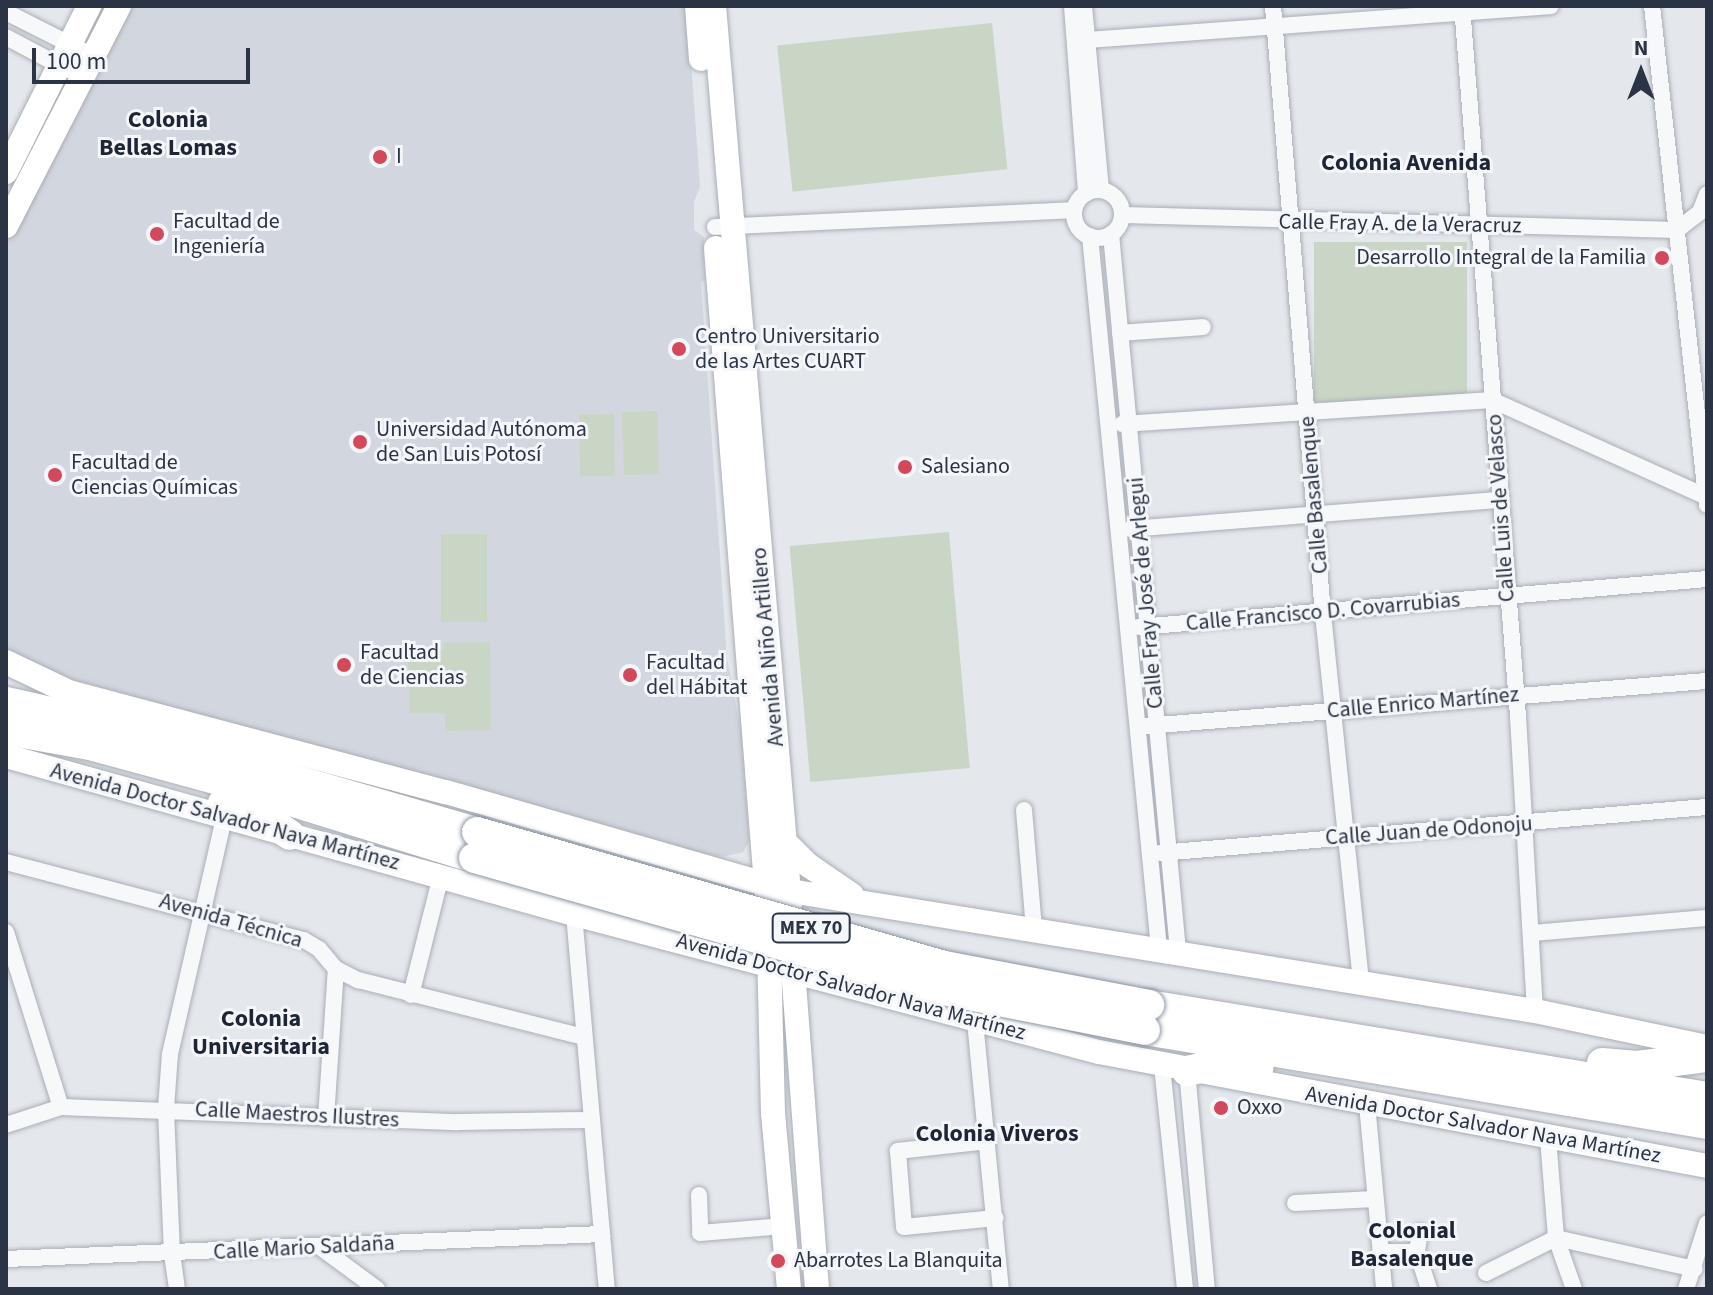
<!DOCTYPE html>
<html>
<head>
<meta charset="utf-8">
<style>
  body { margin:0 }
  #map { position:relative; width:1713px; height:1295px; overflow:hidden; background:#e4e7ec; font-family:"Source Sans 3",sans-serif }
  div>[style] { position:absolute }
  .built>* { inset:0; background:#d2d6de }
  .green>* { inset:0; background:#c9d6c5; transform-origin:0 0 }
  .roads { filter:drop-shadow(0 0 2px #a9aeb7) drop-shadow(0 0 2px #a9aeb7) }
  .street>* { height:16px; margin:-8px; padding:0 8px; transform-origin:8px; border-radius:8px; background:#f7f8fa }
  .street>.ring { margin:-8px; padding:0; box-sizing:content-box; background:none; border:16px solid #f7f8fa; border-radius:50% }
  .secondary>* { height:24px; margin:-12px; padding:0 12px; transform-origin:12px; border-radius:12px; background:#fff }
  .highway>* { height:30px; margin:-15px; padding:0 15px; transform-origin:15px; border-radius:15px; background:#fff }
  .bridges { filter:drop-shadow(0 0 2px #8b94a3) drop-shadow(0 0 2px #8b94a3) }
  .highway-bridge>* { height:30px; margin:-15px; padding:0 15px; transform-origin:15px; border-radius:15px; background:#fff }
  .dots>* { width:22px; height:22px; translate:-50% -50%; box-sizing:border-box; border:4px solid #f4f6f9; border-radius:50% }
  span { translate:-50% -50%; white-space:nowrap; text-align:center; line-height:1.15; -webkit-text-stroke:6px #f4f6f9; paint-order:stroke }
  .shield-label span { padding:2px 6px; background:#f4f6f9; border:2px solid; border-radius:6px; -webkit-text-stroke-width:0 }
  .shield-label { font-size:20px; color:#2b3445; font-weight:700 }
  .poi-label { font-size:22px; color:#2b3445 }
  .left { translate:0 -50%; text-align:left }
  .right { translate:-100% -50%; text-align:right }
  .street-label { font-size:22px; color:#2b3445 }
  .neighbourhood-label { font-size:24px; color:#1d2536; font-weight:700 }
  .frame { position:absolute; inset:0; border:8px solid #2b3445; pointer-events:none }
  .north { position:absolute; left:1601px; top:32px; width:80px; height:80px; -webkit-text-stroke:6px #f4f6f9; paint-order:stroke; rotate:0deg; font-size:22px; font-weight:700; line-height:32px; text-align:center; color:#2b3445 }
  .north::after { content:''; display:block; margin:auto; width:28px; height:36px; background:#2b3445; clip-path:polygon(50% 0,100% 100%,50% 72%,0 100%) }
  .scale { position:absolute; left:32px; top:48px; width:218px; height:36px; box-sizing:border-box; border:4px solid #2b3445; border-top:0; padding-left:10px; font-size:24px; line-height:28px; white-space:nowrap; color:#2b3445; -webkit-text-stroke:6px #f4f6f9; paint-order:stroke }
</style>
</head>
<body>
<div id="map">
  <div class="built">
    <i style="clip-path:polygon(133px 6px,687px 6px,700px 187px,694px 202px,694px 230px,704px 237px,705px 280px,701px 282px,727px 658px,742px 737px,749px 842px,743px 852px,722px 857px,687px 851px,45px 672px,6px 652px,6px 243px)"></i>
  </div>
  <div class="green">
    <i style="left:992px;top:23px;width:147px;height:216px;rotate:84deg"></i>
    <i style="left:1314px;top:242px;width:153px;height:160px"></i>
    <i style="left:657px;top:411px;width:63px;height:35px;rotate:88deg"></i>
    <i style="left:614px;top:414px;width:62px;height:35px;rotate:89deg"></i>
    <i style="left:949px;top:532px;width:237px;height:160px;rotate:85deg"></i>
    <i style="left:441px;top:534px;width:46px;height:88px"></i>
    <i style="clip-path:polygon(490px 642px,491px 730px,445px 731px,445px 713px,410px 713px,408px 651px,443px 650px,444px 643px)"></i>
  </div>
  <div class="roads">
    <div class="street">
      <i style="left:1072px;top:6px;width:188px;rotate:85.7deg"></i>
      <i style="left:1084px;top:6px;width:184px;rotate:84.7deg"></i>
      <i style="left:1273px;top:6px;width:610px;rotate:85.3deg"></i>
      <i style="left:1323px;top:614px;width:371px;rotate:84.1deg"></i>
      <i style="left:1462px;top:6px;width:712px;rotate:85.49deg"></i>
      <i style="left:1518px;top:716px;width:295px;rotate:86.7deg"></i>
      <i style="left:1652px;top:6px;width:502px;rotate:83.71deg"></i>
      <i style="left:6px;top:12px;width:97px;rotate:26.8deg"></i>
      <i style="left:6px;top:37px;width:70px;rotate:28deg"></i>
      <i style="left:1075px;top:41px;width:477px;rotate:-4.2deg"></i>
      <i class="ring" style="left:1074px;top:190px;width:32px;height:32px"></i>
      <i style="left:1123px;top:215px;width:554px;rotate:1.55deg"></i>
      <i style="left:1677px;top:230px;width:29px;rotate:-38deg"></i>
      <i style="left:1700px;top:212px;width:19px;rotate:-69deg"></i>
      <i style="left:715px;top:227px;width:359px;rotate:-2.7deg"></i>
      <i style="left:1111px;top:234px;width:720px;rotate:84.66deg"></i>
      <i style="left:1090px;top:236px;width:716px;rotate:84.47deg"></i>
      <i style="left:1120px;top:333px;width:83px;rotate:-4.1deg"></i>
      <i style="left:1122px;top:424px;width:371px;rotate:-3.7deg"></i>
      <i style="left:1492px;top:400px;width:236px;rotate:24.3deg"></i>
      <i style="left:1130px;top:529px;width:370px;rotate:-4.5deg"></i>
      <i style="left:1139px;top:627px;width:570px;rotate:-4.83deg"></i>
      <i style="left:1146px;top:726px;width:563px;rotate:-4.59deg"></i>
      <i style="left:1024px;top:810px;width:118px;rotate:85.2deg"></i>
      <i style="left:1160px;top:853px;width:549px;rotate:-4.81deg"></i>
      <i style="left:6px;top:862px;width:308px;rotate:14.7deg"></i>
      <i style="left:304px;top:940px;width:17px;rotate:31deg"></i>
      <i style="left:319px;top:949px;width:26px;rotate:50deg"></i>
      <i style="left:336px;top:969px;width:25px;rotate:27deg"></i>
      <i style="left:358px;top:980px;width:233px;rotate:14.2deg"></i>
      <i style="left:574px;top:914px;width:376px;rotate:85deg"></i>
      <i style="left:6px;top:932px;width:183px;rotate:72.6deg"></i>
      <i style="left:1532px;top:933px;width:176px;rotate:-4.9deg"></i>
      <i style="left:411px;top:995px;width:123px;rotate:-75.9deg"></i>
      <i style="left:975px;top:1021px;width:269px;rotate:84.5deg"></i>
      <i style="left:1162px;top:1066px;width:224px;rotate:84.1deg"></i>
      <i style="left:1187px;top:1071px;width:219px;rotate:84.8deg"></i>
      <i style="left:1367px;top:1104px;width:186px;rotate:84.7deg"></i>
      <i style="left:326px;top:1118px;width:149px;rotate:-86.2deg"></i>
      <i style="left:6px;top:1125px;width:58px;rotate:-18.1deg"></i>
      <i style="left:61px;top:1107px;width:397px;rotate:2.2deg"></i>
      <i style="left:458px;top:1122px;width:134px;rotate:-0.9deg"></i>
      <i style="left:1548px;top:1138px;width:100px;rotate:85.4deg"></i>
      <i style="left:1556px;top:1238px;width:54px;rotate:70.6deg"></i>
      <i style="left:988px;top:1141px;width:91px;rotate:173.7deg"></i>
      <i style="left:898px;top:1151px;width:76px;rotate:85.5deg"></i>
      <i style="left:904px;top:1227px;width:92px;rotate:-5.6deg"></i>
      <i style="left:699px;top:1195px;width:38px;rotate:88deg"></i>
      <i style="left:700px;top:1233px;width:84px;rotate:-4.8deg"></i>
      <i style="left:1295px;top:1203px;width:80px;rotate:-2.9deg"></i>
      <i style="left:1420px;top:1232px;width:20px;rotate:99deg"></i>
      <i style="left:1417px;top:1252px;width:39px;rotate:72deg"></i>
      <i style="left:320px;top:1247px;width:71px;rotate:36.4deg"></i>
      <i style="left:1380px;top:1252px;width:37px"></i>
      <i style="left:6px;top:1259px;width:597px;rotate:-2.4deg"></i>
      <i style="left:1486px;top:1273px;width:78px;rotate:-26.6deg"></i>
      <i style="left:1556px;top:1238px;width:142px;rotate:12.6deg"></i>
      <i style="left:177px;top:1289px;width:35px;rotate:-98deg"></i>
      <i style="left:172px;top:1254px;width:146px;rotate:-92.4deg"></i>
      <i style="left:166px;top:1108px;width:54px;rotate:-85.8deg"></i>
      <i style="left:170px;top:1054px;width:241px;rotate:-77.1deg"></i>
      <i style="left:1686px;top:1289px;width:69px;rotate:-72.3deg"></i>
    </div>
    <div class="secondary">
      <i style="left:697px;top:6px;width:53px;rotate:85.7deg"></i>
      <i style="left:714px;top:6px;width:901px;rotate:85.16deg"></i>
      <i style="left:6px;top:172px;width:186px;rotate:-63.4deg"></i>
      <i style="left:6px;top:226px;width:247px;rotate:-62.8deg"></i>
      <i style="left:716px;top:248px;width:651px;rotate:85.51deg"></i>
      <i style="left:6px;top:662px;width:70px;rotate:25.5deg"></i>
      <i style="left:69px;top:692px;width:390px;rotate:14.9deg"></i>
      <i style="left:446px;top:792px;width:358px;rotate:16.1deg"></i>
      <i style="left:790px;top:891px;width:755px;rotate:9.15deg"></i>
      <i style="left:1535px;top:1011px;width:176px;rotate:11.8deg"></i>
      <i style="left:6px;top:756px;width:590px;rotate:15.54deg"></i>
      <i style="left:574px;top:914px;width:543px;rotate:14.73deg"></i>
      <i style="left:1099px;top:1052px;width:619px;rotate:10.62deg"></i>
      <i style="left:784px;top:841px;width:34px;rotate:45deg"></i>
      <i style="left:808px;top:865px;width:53px;rotate:34.3deg"></i>
      <i style="left:769px;top:950px;width:163px;rotate:88.6deg"></i>
      <i style="left:773px;top:1113px;width:177px;rotate:84.8deg"></i>
      <i style="left:792px;top:956px;width:334px;rotate:85.7deg"></i>
    </div>
    <div class="highway">
      <i style="left:6px;top:702px;width:91px;rotate:12.7deg"></i>
      <i style="left:95px;top:722px;width:398px;rotate:16.1deg"></i>
      <i style="left:6px;top:730px;width:85px;rotate:10.1deg"></i>
      <i style="left:90px;top:745px;width:161px;rotate:15.2deg"></i>
      <i style="left:245px;top:787px;width:240px;rotate:17.2deg"></i>
      <i style="left:223px;top:803px;width:38px;rotate:17deg"></i>
      <i style="left:259px;top:814px;width:37px;rotate:34deg"></i>
      <i style="left:1149px;top:1005px;width:566px;rotate:9.36deg"></i>
      <i style="left:1145px;top:1030px;width:570px;rotate:9.5deg"></i>
      <i style="left:1602px;top:1063px;width:35px;rotate:5deg"></i>
      <i style="left:1637px;top:1066px;width:71px;rotate:-7.3deg"></i>
      <i style="left:1187px;top:1071px;width:42px;rotate:-12.4deg"></i>
      <i style="left:1228px;top:1062px;width:31px;rotate:9deg"></i>
    </div>
  </div>
  <div class="bridges">
    <div class="highway-bridge">
      <i style="left:477px;top:832px;width:487px;rotate:16deg"></i>
      <i style="left:945px;top:966px;width:208px;rotate:10.8deg"></i>
      <i style="left:474px;top:858px;width:482px;rotate:15.8deg"></i>
      <i style="left:938px;top:989px;width:211px;rotate:11.2deg"></i>
    </div>
  </div>
  <div class="dots">
    <i style="left:380px;top:157px;background:#d1495b"></i>
    <i style="left:157px;top:234px;background:#d1495b"></i>
    <i style="left:1662px;top:258px;background:#d1495b"></i>
    <i style="left:679px;top:349px;background:#d1495b"></i>
    <i style="left:360px;top:442px;background:#d1495b"></i>
    <i style="left:905px;top:467px;background:#d1495b"></i>
    <i style="left:55px;top:475px;background:#d1495b"></i>
    <i style="left:344px;top:665px;background:#d1495b"></i>
    <i style="left:630px;top:675px;background:#d1495b"></i>
    <i style="left:1221px;top:1108px;background:#d1495b"></i>
    <i style="left:778px;top:1261px;background:#d1495b"></i>
  </div>
  <div class="shield-label">
    <span style="left:811px;top:928px">MEX 70</span>
  </div>
  <div class="poi-label">
    <span class="left" style="left:396px;top:157px">I</span>
    <span class="left" style="left:173px;top:234px">Facultad de<br>Ingeniería</span>
    <span class="right" style="left:1646px;top:258px">Desarrollo Integral de la Familia</span>
    <span class="left" style="left:695px;top:349px">Centro Universitario<br>de las Artes CUART</span>
    <span class="left" style="left:376px;top:442px">Universidad Autónoma<br>de San Luis Potosí</span>
    <span class="left" style="left:71px;top:475px">Facultad de<br>Ciencias Químicas</span>
    <span class="left" style="left:921px;top:467px">Salesiano</span>
    <span class="left" style="left:360px;top:665px">Facultad<br>de Ciencias</span>
    <span class="left" style="left:646px;top:675px">Facultad<br>del Hábitat</span>
    <span class="left" style="left:1237px;top:1108px">Oxxo</span>
    <span class="left" style="left:794px;top:1261px">Abarrotes La Blanquita</span>
  </div>
  <div class="street-label">
    <span style="left:1400px;top:224px;rotate:1deg">Calle Fray A. de la Veracruz</span>
    <span style="left:1314px;top:495px;rotate:-95deg">Calle Basalenque</span>
    <span style="left:1501px;top:508px;rotate:-94deg">Calle Luis de Velasco</span>
    <span style="left:1146px;top:593px;rotate:-95deg">Calle Fray José de Arlegui</span>
    <span style="left:1323px;top:612px;rotate:-5deg">Calle Francisco D. Covarrubias</span>
    <span style="left:768px;top:647px;rotate:-95deg">Avenida Niño Artillero</span>
    <span style="left:1423px;top:703px;rotate:-5deg">Calle Enrico Martínez</span>
    <span style="left:225px;top:817px;rotate:15deg">Avenida Doctor Salvador Nava Martínez</span>
    <span style="left:1429px;top:831px;rotate:-4deg">Calle Juan de Odonoju</span>
    <span style="left:231px;top:921px;rotate:16deg">Avenida Técnica</span>
    <span style="left:851px;top:987px;rotate:15deg">Avenida Doctor Salvador Nava Martínez</span>
    <span style="left:297px;top:1115px;rotate:3deg">Calle Maestros Ilustres</span>
    <span style="left:1483px;top:1125px;rotate:10deg">Avenida Doctor Salvador Nava Martínez</span>
    <span style="left:304px;top:1248px;rotate:-3deg">Calle Mario Saldaña</span>
  </div>
  <div class="neighbourhood-label">
    <span style="left:168px;top:134px">Colonia<br>Bellas Lomas</span>
    <span style="left:1406px;top:163px">Colonia Avenida</span>
    <span style="left:261px;top:1033px">Colonia<br>Universitaria</span>
    <span style="left:997px;top:1134px">Colonia Viveros</span>
    <span style="left:1412px;top:1245px">Colonial<br>Basalenque</span>
  </div>
  <div class="frame"></div>
  <div class="north">N</div>
  <div class="scale">100 m</div>
</div>
</body>
</html>
